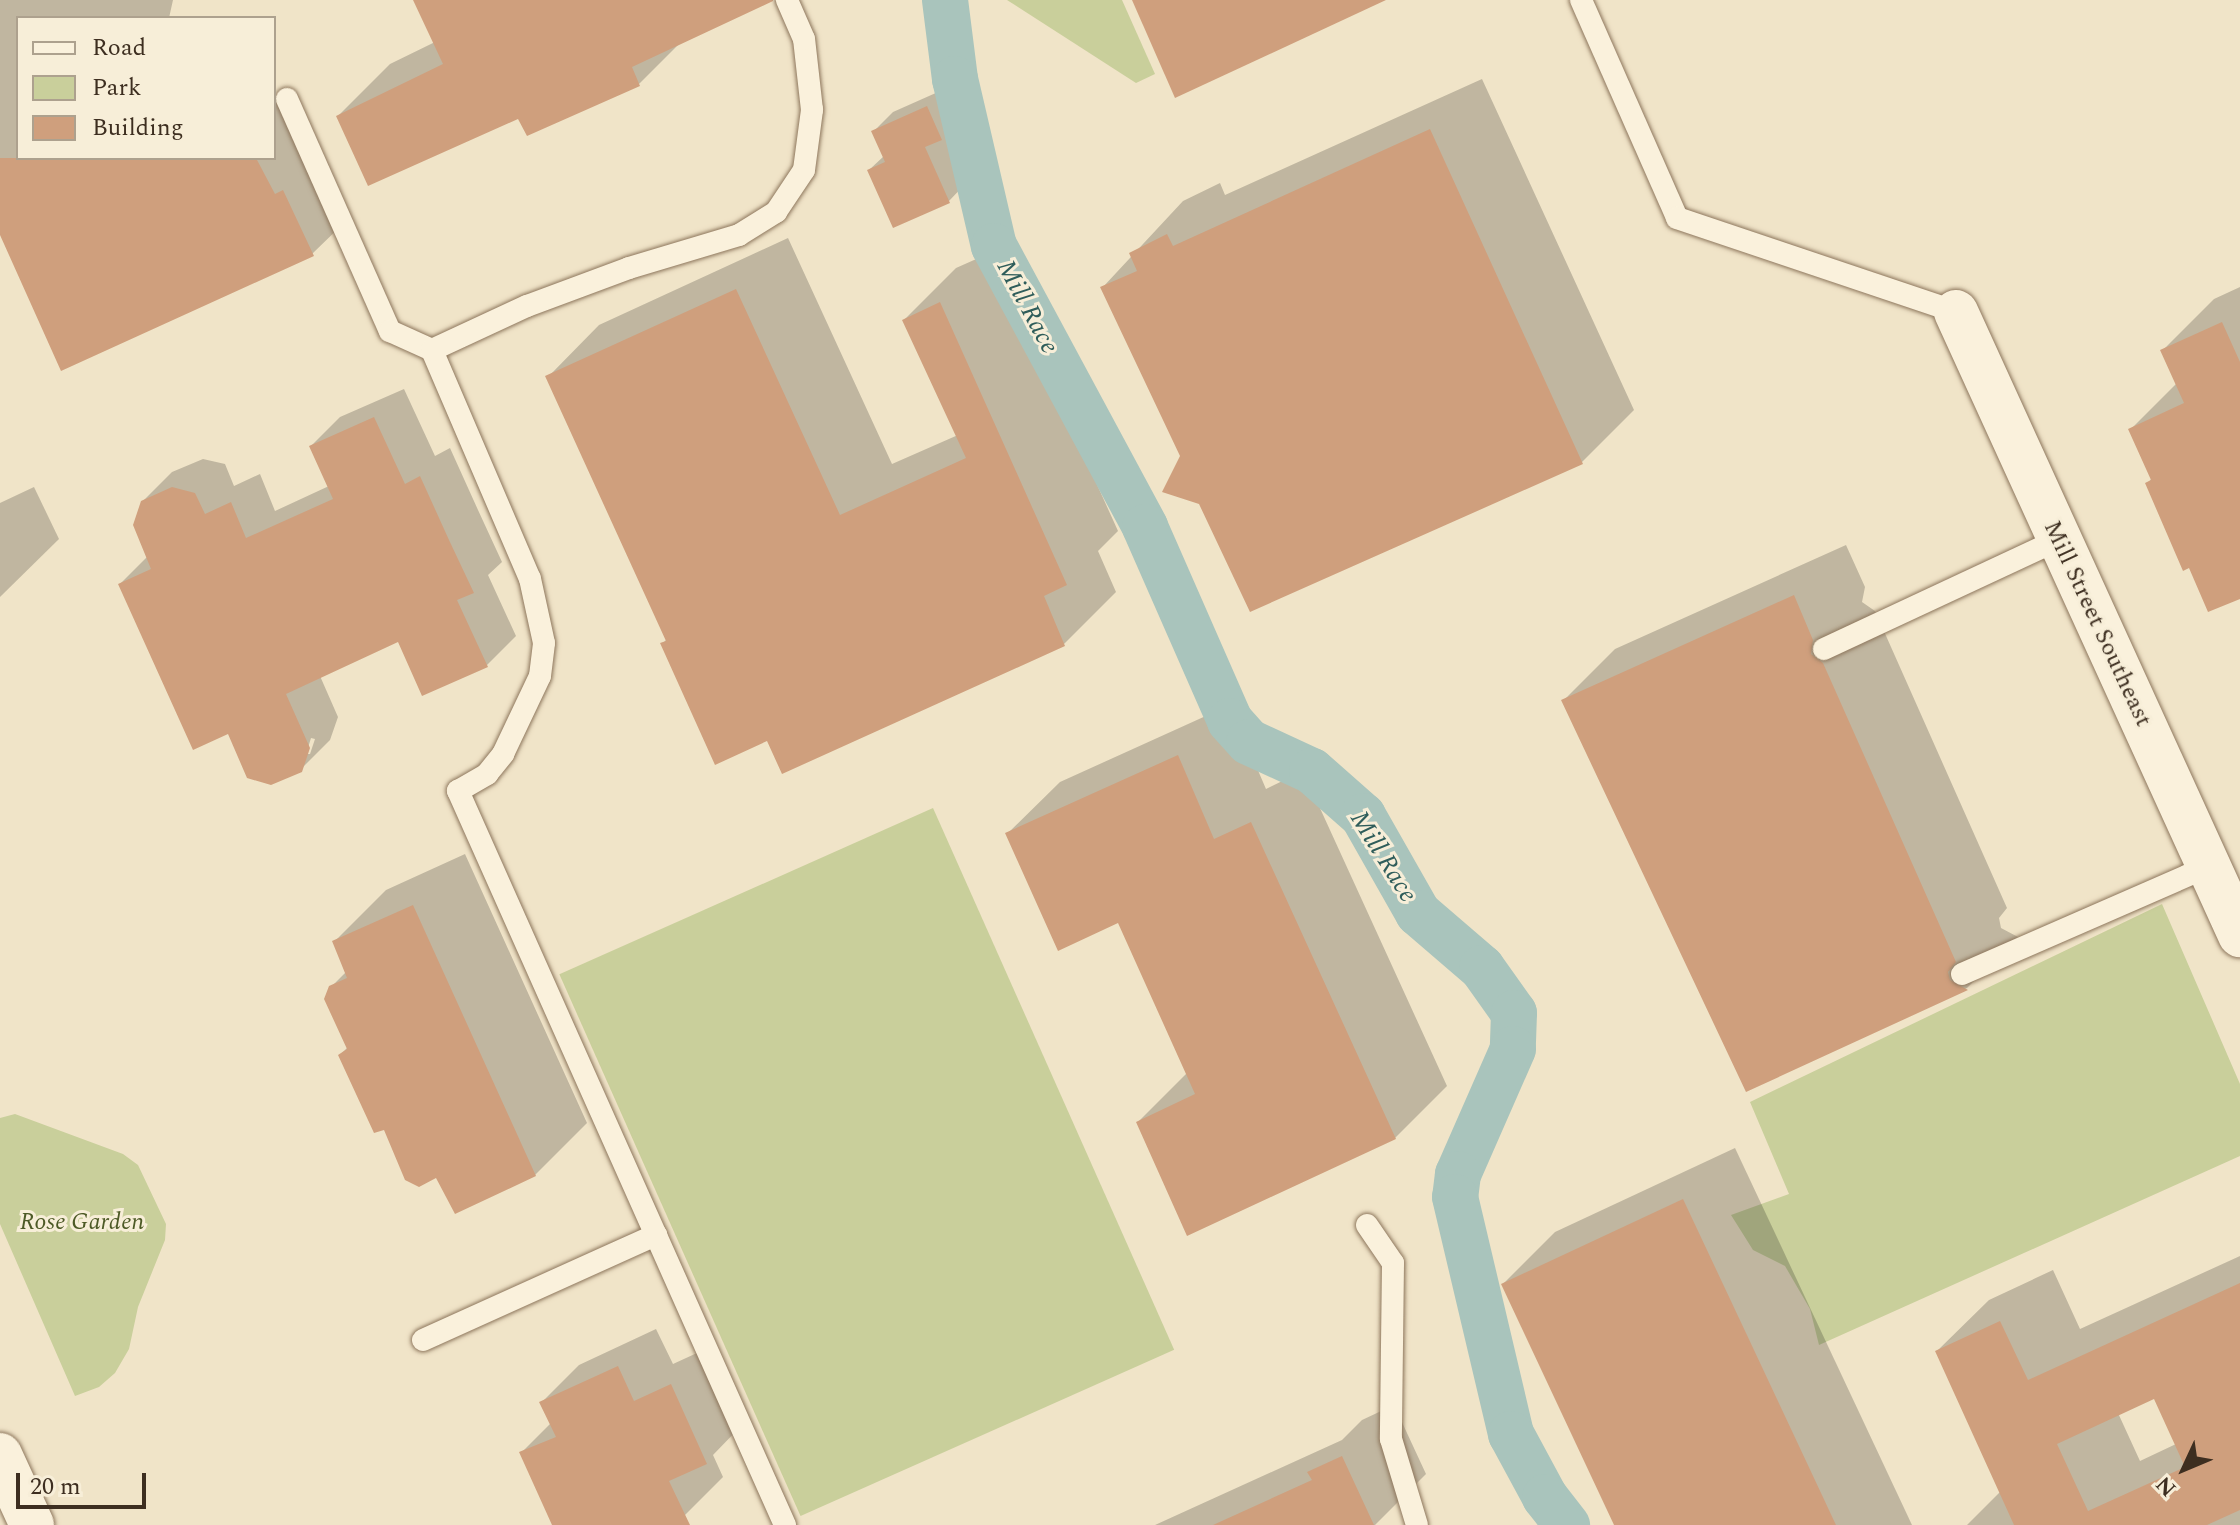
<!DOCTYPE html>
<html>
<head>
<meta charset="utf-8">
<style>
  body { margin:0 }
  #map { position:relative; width:2240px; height:1525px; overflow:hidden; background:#f0e4c8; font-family:Spectral,serif }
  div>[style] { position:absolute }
  .green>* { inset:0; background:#c9cf9b; transform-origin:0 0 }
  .shadow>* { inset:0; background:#0003 }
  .canal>* { height:46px; margin:-23px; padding:0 23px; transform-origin:23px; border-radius:23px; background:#a9c4bc }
  .building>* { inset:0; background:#cf9f7d }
  .roads { filter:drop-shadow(0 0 2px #8d765c) drop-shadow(0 0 2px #8d765c) }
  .service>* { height:22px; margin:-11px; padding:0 11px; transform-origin:11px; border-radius:11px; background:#faf1dc }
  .minor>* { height:44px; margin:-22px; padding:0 22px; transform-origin:22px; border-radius:22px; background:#faf1dc }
  .secondary>* { height:44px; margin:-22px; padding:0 22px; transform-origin:22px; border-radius:22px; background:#faf1dc }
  span { translate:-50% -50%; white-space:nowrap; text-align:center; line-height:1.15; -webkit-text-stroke:6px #f7eed8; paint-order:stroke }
  .street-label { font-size:24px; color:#3d2e20 }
  .park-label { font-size:24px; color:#4d5a26; font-style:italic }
  .water-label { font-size:26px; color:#2f5d5a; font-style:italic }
  .legend { position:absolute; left:16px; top:16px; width:260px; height:144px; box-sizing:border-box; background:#f7eed8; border:2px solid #ada18e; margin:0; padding:10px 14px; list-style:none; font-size:24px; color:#3d2e20 }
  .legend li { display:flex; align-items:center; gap:16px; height:40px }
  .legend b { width:40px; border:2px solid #ada18e }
  .north { position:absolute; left:2144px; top:1429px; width:80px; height:80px; -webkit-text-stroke:6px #f7eed8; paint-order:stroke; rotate:226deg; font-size:22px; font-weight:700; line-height:32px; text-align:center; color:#3d2e20 }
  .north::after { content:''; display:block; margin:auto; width:28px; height:36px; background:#3d2e20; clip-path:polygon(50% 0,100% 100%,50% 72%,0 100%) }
  .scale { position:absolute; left:16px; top:1473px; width:130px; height:36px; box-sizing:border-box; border:4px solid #3d2e20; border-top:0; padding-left:10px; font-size:24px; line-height:28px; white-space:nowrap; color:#3d2e20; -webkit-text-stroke:6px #f7eed8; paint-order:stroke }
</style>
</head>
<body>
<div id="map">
  <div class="green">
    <i style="clip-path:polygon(1007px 0,1122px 0,1155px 74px,1136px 83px)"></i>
    <i style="left:933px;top:808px;width:593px;height:409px;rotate:66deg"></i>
    <i style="clip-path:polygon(2162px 904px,2240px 1084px,2240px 1156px,1819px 1345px,1810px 1309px,1785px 1266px,1753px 1250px,1731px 1215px,1789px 1194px,1750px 1102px)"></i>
    <i style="clip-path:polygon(15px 1114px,123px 1154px,138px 1165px,166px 1224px,165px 1240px,138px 1307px,129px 1349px,115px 1373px,99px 1387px,75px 1396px,0 1224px,0 1118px)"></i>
  </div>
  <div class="shadow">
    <i style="clip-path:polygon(0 0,173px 0,169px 18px,18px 18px,18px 158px,274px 158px,274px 97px,346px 221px,312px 254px,0 230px)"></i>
    <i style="clip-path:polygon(415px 0,754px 0,681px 42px,639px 84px,519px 116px,338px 116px,390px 64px,435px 42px)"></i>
    <i style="clip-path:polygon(1482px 79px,1634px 410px,1582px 462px,1182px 456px,1103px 287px,1183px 201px,1220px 183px,1225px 195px)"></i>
    <i style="clip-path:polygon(947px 88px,961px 118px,947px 133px,968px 181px,949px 201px,869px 170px,884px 156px,873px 132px,893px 112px)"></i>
    <i style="clip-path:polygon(788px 238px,892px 464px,958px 435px,904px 320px,956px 268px,992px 252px,1118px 531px,1098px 551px,1116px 592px,1064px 644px,783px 771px,768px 738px,662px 644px,667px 639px,548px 377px,599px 325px)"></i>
    <i style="clip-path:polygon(2240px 287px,2240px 596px,2190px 565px,2147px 484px,2152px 478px,2130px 430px,2177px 383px,2162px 351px,2214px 299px)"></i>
    <i style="clip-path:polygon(evenodd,404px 389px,435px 456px,450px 448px,478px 510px,502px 562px,488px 575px,516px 636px,487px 665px,399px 639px,320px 676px,338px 717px,330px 740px,300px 770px,229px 731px,120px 584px,148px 556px,142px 502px,172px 472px,203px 459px,225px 464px,234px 486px,260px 474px,275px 511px,329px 486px,311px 446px,340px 417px,404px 389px,311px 738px,315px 739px,310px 754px,306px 754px,311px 738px)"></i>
    <i style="clip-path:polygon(34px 487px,59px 539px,0 597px,0 503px)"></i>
    <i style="clip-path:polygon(1846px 545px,1865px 587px,1862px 602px,1875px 611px,2007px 908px,1999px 918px,2001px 928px,2018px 937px,1967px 988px,1747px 1089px,1563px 701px,1615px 649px)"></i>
    <i style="clip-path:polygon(1230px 705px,1266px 789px,1303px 771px,1447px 1086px,1395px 1138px,1138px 1122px,1188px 1072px,1119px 920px,1008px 833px,1060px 782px)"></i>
    <i style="clip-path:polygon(465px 854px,587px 1123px,535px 1175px,437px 1176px,385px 1127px,340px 1055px,348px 1047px,331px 987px,346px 972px,334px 942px,386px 890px)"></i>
    <i style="clip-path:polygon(1735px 1148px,1912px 1525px,1616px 1525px,1503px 1284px,1555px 1232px)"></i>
    <i style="clip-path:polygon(evenodd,2240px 1256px,2240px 1525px,1967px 1525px,2001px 1491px,1937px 1351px,1989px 1300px,2053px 1270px,2080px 1329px,2240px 1256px,2155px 1397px,2176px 1444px,2140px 1461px,2118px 1413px,2155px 1397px)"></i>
    <i style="clip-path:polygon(656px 1329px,673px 1364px,710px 1347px,743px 1424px,713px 1455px,723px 1477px,685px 1515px,664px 1525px,555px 1525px,521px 1453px,551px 1423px,541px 1403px,579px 1365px)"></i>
    <i style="clip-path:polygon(1394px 1405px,1426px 1474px,1375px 1525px,1155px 1525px,1342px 1440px,1362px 1420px)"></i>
  </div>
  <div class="canal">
    <i style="left:945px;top:0;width:80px;rotate:82.8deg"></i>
    <i style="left:955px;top:79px;width:171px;rotate:76.9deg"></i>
    <i style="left:994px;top:246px;width:319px;rotate:61.7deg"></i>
    <i style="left:1145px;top:527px;width:212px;rotate:66.3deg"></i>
    <i style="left:1230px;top:721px;width:28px;rotate:48deg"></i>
    <i style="left:1249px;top:742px;width:69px;rotate:24.7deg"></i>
    <i style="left:1312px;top:771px;width:68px;rotate:41.4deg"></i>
    <i style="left:1363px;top:816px;width:112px;rotate:60.4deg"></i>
    <i style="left:1418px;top:913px;width:84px;rotate:40.7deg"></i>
    <i style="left:1482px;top:968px;width:55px;rotate:54.6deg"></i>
    <i style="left:1514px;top:1013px;width:36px;rotate:92deg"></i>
    <i style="left:1513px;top:1049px;width:137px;rotate:113.7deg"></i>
    <i style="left:1458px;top:1174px;width:23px;rotate:97deg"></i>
    <i style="left:1455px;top:1197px;width:244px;rotate:76.7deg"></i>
    <i style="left:1511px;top:1434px;width:72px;rotate:61.6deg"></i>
    <i style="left:1545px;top:1497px;width:36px;rotate:52deg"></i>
  </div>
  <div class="building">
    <i style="clip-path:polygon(413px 0,773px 0,773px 1px,632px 67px,640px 86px,527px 136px,518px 119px,368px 186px,336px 116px,443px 64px)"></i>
    <i style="clip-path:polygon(1132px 0,1386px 0,1175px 98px)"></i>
    <i style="clip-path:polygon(927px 106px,942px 140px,925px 147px,950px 203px,893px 228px,867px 170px,885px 162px,871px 131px)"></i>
    <i style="clip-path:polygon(1430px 129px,1583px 464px,1250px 612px,1199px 504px,1162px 492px,1180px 456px,1100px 287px,1137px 271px,1129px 253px,1167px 234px,1173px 246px)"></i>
    <i style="clip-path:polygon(0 158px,256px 158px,275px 194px,283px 190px,314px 256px,61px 371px,0 235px)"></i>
    <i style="clip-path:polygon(736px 289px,840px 515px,966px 458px,902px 320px,940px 302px,1067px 585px,1044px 596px,1065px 646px,782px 774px,767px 741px,715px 765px,660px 643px,666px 641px,545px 376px)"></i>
    <i style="clip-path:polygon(2222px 322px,2240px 362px,2240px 599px,2208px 612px,2189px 568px,2183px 571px,2145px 483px,2151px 480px,2128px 429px,2184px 403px,2160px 350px)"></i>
    <i style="clip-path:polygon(374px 417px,405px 484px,420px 476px,449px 540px,474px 593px,457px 600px,488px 667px,422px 696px,398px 642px,286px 694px,310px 748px,302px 772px,271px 785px,247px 778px,228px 734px,193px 750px,118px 584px,151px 569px,133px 525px,141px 501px,172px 487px,195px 493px,205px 514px,231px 502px,246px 538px,333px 499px,309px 446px)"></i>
    <i style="clip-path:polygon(1794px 595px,1813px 640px,1811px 654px,1823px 663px,1956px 962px,1948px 972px,1950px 980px,1968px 990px,1746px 1092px,1561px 700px)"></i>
    <i style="clip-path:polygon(1178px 755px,1214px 839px,1251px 822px,1396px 1139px,1187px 1236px,1136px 1122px,1195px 1094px,1118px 923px,1058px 951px,1005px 833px)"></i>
    <i style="clip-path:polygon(413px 905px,536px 1176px,455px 1214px,436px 1178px,419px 1187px,405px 1180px,384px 1130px,374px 1133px,338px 1055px,347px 1049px,324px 999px,329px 986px,347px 978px,332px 941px)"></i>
    <i style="clip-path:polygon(1683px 1199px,1746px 1333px,1836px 1525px,1614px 1525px,1501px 1284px)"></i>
    <i style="clip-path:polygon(evenodd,2240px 1283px,2240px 1510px,2207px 1525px,2014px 1525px,1935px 1351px,2000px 1321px,2028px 1380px,2240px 1283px,2154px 1399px,2185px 1467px,2088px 1511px,2057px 1444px,2154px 1399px)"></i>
    <i style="clip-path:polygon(618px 1366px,634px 1401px,671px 1384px,707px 1464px,669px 1481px,690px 1525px,552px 1525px,519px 1452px,556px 1437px,539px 1402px)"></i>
    <i style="clip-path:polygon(1342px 1456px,1374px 1525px,1213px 1525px,1312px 1480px,1307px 1472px)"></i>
  </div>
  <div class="roads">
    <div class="service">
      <i style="left:1581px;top:0;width:238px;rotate:66.2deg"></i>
      <i style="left:1677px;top:218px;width:294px;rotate:18.6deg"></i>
      <i style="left:287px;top:99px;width:254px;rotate:66.1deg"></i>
      <i style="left:390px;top:331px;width:46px;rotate:24.3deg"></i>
      <i style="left:1824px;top:649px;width:258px;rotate:-25deg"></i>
      <i style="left:1962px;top:974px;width:270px;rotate:-23.6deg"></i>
      <i style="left:1367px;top:1225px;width:46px;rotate:55.6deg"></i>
      <i style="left:1393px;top:1263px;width:176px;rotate:90.7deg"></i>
      <i style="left:1391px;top:1439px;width:90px;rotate:73.2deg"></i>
      <i style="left:423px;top:1340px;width:256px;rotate:-24.3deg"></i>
      <i style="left:785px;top:1525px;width:804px;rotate:-114.01deg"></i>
      <i style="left:458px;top:791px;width:34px;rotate:-30deg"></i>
      <i style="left:487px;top:774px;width:26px;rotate:-51deg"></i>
      <i style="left:503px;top:754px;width:86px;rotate:-64.6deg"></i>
      <i style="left:540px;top:676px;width:33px;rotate:-83deg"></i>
      <i style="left:544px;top:643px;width:66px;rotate:-102.3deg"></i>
      <i style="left:530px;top:579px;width:249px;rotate:-113.2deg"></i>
      <i style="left:432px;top:350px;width:105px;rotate:-24.9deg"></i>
      <i style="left:527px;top:306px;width:109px;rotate:-20.4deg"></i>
      <i style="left:629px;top:268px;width:115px;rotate:-16.7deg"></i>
      <i style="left:739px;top:235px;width:44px;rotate:-31.9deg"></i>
      <i style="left:776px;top:212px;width:50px;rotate:-56.3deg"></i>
      <i style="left:804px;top:170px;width:61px;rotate:-82.4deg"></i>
      <i style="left:812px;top:110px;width:71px;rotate:-96.4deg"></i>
      <i style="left:804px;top:39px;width:43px;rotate:-113.6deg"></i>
    </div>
    <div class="minor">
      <i style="left:1956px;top:312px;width:685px;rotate:65.49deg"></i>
    </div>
    <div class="secondary">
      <i style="left:0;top:1455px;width:77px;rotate:65.4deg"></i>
    </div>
  </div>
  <div class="street-label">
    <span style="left:2097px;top:624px;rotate:65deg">Mill Street Southeast</span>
  </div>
  <div class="park-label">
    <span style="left:82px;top:1223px">Rose Garden</span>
  </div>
  <div class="water-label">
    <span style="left:1027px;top:307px;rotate:62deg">Mill Race</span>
    <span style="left:1383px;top:857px;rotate:58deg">Mill Race</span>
  </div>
  <ul class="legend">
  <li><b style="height:10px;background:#faf1dc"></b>Road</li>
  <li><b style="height:22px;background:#c9cf9b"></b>Park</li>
  <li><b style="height:22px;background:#cf9f7d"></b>Building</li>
  </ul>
  <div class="north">N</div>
  <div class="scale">20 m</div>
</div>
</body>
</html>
